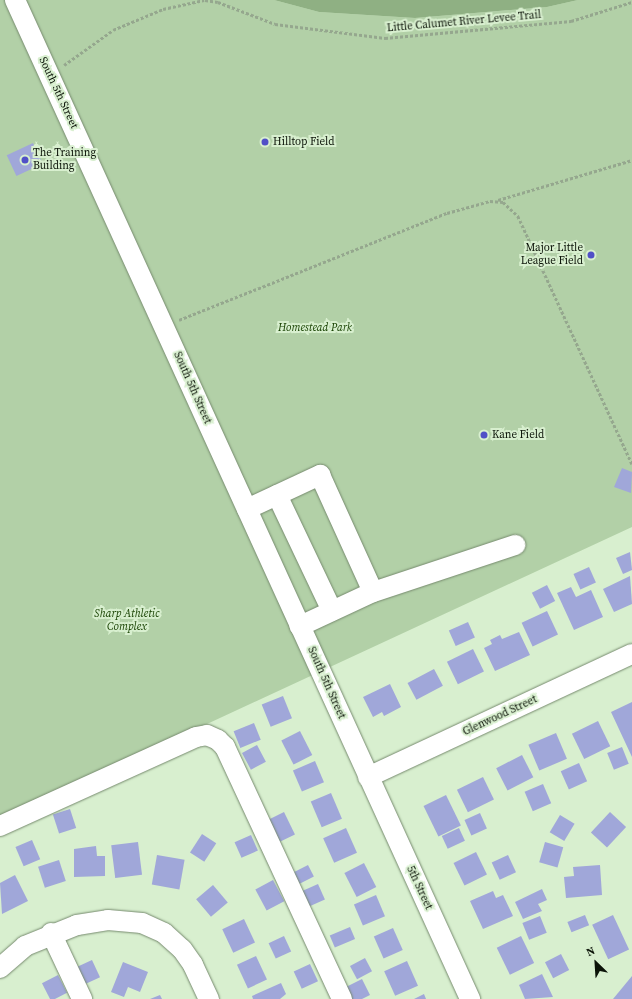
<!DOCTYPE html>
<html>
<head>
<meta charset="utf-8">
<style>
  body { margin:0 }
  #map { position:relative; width:632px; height:999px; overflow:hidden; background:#d8efcf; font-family:"Source Serif 4",serif }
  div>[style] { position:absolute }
  .green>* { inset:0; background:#b2d0a7 }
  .water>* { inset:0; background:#8fb083 }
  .building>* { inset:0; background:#a0a7d9; transform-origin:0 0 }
  .path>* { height:2.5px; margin-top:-1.25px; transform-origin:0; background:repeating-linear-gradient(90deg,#95a78e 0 3px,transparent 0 5px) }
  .roads { filter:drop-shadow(0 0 1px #768a6e) drop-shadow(0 0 1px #768a6e) }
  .minor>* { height:20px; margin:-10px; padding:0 10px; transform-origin:10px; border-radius:10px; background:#fff }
  .dots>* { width:11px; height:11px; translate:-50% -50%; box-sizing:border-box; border:2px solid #d8efcf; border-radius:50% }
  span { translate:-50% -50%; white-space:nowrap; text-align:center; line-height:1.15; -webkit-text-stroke:4px #d8efcf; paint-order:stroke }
  .street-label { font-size:11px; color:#0b1308 }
  .poi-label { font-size:11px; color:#0b1308 }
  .left { translate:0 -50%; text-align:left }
  .right { translate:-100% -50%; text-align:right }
  .park-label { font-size:11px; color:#174100; font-style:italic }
  .north { position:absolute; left:576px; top:943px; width:40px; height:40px; -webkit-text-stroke:3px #d8efcf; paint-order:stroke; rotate:335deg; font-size:11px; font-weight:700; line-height:16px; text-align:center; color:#0b1308 }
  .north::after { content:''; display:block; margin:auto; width:14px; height:18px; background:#0b1308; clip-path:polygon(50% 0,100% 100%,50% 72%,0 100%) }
</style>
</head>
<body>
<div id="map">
  <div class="green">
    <i style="clip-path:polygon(0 0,274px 0,319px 12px,415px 18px,547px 7px,578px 0,632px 0,632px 527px,0 820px)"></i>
  </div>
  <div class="water">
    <i style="clip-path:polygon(274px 0,578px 0,547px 7px,415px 18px,319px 12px)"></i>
  </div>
  <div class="building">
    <i style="left:33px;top:143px;width:23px;height:29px;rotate:65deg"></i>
    <i style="clip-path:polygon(622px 468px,632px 472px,631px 493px,614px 487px)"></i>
    <i style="clip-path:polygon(630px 552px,632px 570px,623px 574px,616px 558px)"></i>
    <i style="left:589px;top:567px;width:17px;height:17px;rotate:66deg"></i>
    <i style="clip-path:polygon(630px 576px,632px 604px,614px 612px,603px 589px)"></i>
    <i style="left:547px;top:585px;width:18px;height:17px;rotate:63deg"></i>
    <i style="clip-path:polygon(571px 587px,576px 597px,591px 590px,603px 617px,574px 630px,557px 593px)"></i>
    <i style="left:547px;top:611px;width:26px;height:28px;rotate:65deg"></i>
    <i style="left:468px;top:622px;width:17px;height:21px;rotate:66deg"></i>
    <i style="clip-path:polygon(519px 632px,530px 655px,495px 671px,484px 648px,492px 644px,490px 640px,500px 635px,502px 639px)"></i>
    <i style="left:473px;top:649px;width:25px;height:29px;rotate:64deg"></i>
    <i style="left:434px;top:669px;width:19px;height:30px;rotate:62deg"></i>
    <i style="clip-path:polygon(390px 684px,401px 707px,384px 716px,382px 712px,373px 717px,363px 697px)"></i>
    <i style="left:283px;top:696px;width:24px;height:23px;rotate:68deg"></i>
    <i style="clip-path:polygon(632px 702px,632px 757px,611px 712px)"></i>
    <i style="left:598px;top:721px;width:28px;height:29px;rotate:64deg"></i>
    <i style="left:254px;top:723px;width:18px;height:22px;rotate:68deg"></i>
    <i style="left:300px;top:731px;width:27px;height:21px;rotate:63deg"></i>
    <i style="left:556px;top:733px;width:28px;height:30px;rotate:67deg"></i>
    <i style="left:257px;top:745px;width:19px;height:17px;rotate:62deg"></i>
    <i style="left:622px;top:747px;width:18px;height:16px;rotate:68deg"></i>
    <i style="left:522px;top:755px;width:25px;height:29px;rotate:63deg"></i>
    <i style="left:315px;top:761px;width:23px;height:24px;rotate:67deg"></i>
    <i style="left:579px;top:763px;width:20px;height:20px;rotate:66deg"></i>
    <i style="left:483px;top:777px;width:25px;height:29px;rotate:64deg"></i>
    <i style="left:543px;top:784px;width:21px;height:20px;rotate:67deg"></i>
    <i style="left:331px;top:793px;width:28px;height:22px;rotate:67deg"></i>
    <i style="left:446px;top:795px;width:34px;height:25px;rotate:64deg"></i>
    <i style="left:70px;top:809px;width:20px;height:18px;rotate:72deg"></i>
    <i style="left:284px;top:812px;width:25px;height:18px;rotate:64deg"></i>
    <i style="left:610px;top:812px;width:22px;height:28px;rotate:43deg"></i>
    <i style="left:480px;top:813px;width:17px;height:17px;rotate:66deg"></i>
    <i style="left:560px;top:815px;width:17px;height:20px;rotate:31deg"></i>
    <i style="left:346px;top:828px;width:27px;height:25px;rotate:66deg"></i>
    <i style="left:459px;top:828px;width:14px;height:19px;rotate:65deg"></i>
    <i style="left:202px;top:834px;width:17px;height:22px;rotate:33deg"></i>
    <i style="left:251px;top:835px;width:17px;height:18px;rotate:66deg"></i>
    <i style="left:32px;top:840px;width:21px;height:18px;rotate:67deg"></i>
    <i style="left:138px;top:842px;width:33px;height:27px;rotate:83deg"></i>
    <i style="left:545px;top:842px;width:19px;height:21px;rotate:16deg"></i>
    <i style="clip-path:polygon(96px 846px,97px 856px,105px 856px,105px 876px,74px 877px,74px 849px)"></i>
    <i style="left:476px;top:852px;width:25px;height:25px;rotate:64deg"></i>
    <i style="left:157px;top:855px;width:28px;height:30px;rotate:10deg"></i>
    <i style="left:508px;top:855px;width:19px;height:18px;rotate:65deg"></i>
    <i style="left:59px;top:860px;width:22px;height:22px;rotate:72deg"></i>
    <i style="left:364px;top:863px;width:27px;height:22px;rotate:63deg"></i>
    <i style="left:308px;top:865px;width:13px;height:16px;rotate:63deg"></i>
    <i style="clip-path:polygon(600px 865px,602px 895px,566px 898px,564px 877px,574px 876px,573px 867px)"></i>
    <i style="clip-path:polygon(15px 875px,28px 901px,2px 914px,0 883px)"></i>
    <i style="left:273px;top:880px;width:24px;height:20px;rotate:62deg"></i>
    <i style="left:318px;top:884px;width:17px;height:21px;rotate:66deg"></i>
    <i style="left:213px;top:885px;width:23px;height:22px;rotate:50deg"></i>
    <i style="clip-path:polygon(542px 889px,547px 900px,538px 904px,542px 911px,523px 919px,515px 902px)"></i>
    <i style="clip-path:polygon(493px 891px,496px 898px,503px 895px,513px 916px,483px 929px,470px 901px)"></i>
    <i style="left:376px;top:895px;width:23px;height:24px;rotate:67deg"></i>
    <i style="left:585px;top:915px;width:11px;height:19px;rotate:68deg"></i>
    <i style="left:613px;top:915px;width:38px;height:23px;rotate:65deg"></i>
    <i style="left:540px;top:916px;width:18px;height:19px;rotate:68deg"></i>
    <i style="left:244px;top:919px;width:26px;height:24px;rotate:65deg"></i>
    <i style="left:350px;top:927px;width:13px;height:22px;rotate:67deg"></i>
    <i style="left:393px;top:928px;width:24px;height:21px;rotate:66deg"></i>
    <i style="left:284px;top:936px;width:17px;height:17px;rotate:65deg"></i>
    <i style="left:521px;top:936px;width:30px;height:27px;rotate:64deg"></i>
    <i style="left:561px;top:954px;width:18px;height:18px;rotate:63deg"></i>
    <i style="left:256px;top:956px;width:26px;height:21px;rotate:65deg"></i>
    <i style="left:365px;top:958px;width:15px;height:17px;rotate:62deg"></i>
    <i style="left:92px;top:960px;width:19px;height:18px;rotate:65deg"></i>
    <i style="left:407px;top:961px;width:27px;height:25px;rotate:66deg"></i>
    <i style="clip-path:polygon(123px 962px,148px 972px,140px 992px,128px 987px,124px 997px,111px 992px)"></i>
    <i style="left:310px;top:964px;width:19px;height:18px;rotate:65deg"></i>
    <i style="clip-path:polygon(542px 974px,553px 997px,525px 999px,519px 985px)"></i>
    <i style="left:58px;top:975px;width:20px;height:18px;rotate:63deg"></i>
    <i style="clip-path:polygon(632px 976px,632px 999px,613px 999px)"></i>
    <i style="clip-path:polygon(362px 979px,370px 995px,362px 999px,350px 999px,344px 988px)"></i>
    <i style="clip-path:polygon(281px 983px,286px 994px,280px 999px,253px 999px,252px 996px)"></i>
    <i style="clip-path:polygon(424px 994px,426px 999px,414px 999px)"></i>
    <i style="clip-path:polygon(160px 995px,162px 999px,150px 999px)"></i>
  </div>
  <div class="path">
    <i style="left:205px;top:0;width:13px;rotate:9deg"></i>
    <i style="left:218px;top:2px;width:61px;rotate:21.1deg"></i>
    <i style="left:275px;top:24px;width:111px;rotate:7.3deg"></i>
    <i style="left:385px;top:38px;width:187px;rotate:-5.2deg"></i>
    <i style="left:571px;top:21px;width:64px;rotate:-17.3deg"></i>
    <i style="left:64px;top:65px;width:60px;rotate:-35.5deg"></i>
    <i style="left:113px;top:30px;width:54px;rotate:-22.8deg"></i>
    <i style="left:163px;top:9px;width:42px;rotate:-12.4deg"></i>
    <i style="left:498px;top:200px;width:140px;rotate:-16.6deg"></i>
    <i style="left:179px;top:320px;width:289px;rotate:-21.8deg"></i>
    <i style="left:447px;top:213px;width:45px;rotate:-15.6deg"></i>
    <i style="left:490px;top:201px;width:13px;rotate:4deg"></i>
    <i style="left:503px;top:202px;width:21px;rotate:43deg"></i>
    <i style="left:518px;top:216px;width:273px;rotate:65.3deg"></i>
  </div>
  <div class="roads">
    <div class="minor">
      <i style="left:15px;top:0;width:1098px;rotate:65.51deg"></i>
      <i style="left:277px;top:495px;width:128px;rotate:64.6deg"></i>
      <i style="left:247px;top:509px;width:81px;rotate:-25deg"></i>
      <i style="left:320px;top:475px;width:128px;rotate:65.6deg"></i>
      <i style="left:373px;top:592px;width:81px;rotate:155deg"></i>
      <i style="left:373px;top:592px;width:150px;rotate:-18.3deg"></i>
      <i style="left:368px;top:777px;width:291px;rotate:-25deg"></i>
      <i style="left:0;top:826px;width:215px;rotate:-24.4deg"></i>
      <i style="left:196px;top:737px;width:11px;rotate:-10deg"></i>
      <i style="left:207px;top:735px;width:12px;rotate:24deg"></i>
      <i style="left:218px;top:740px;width:10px;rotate:45deg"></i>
      <i style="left:225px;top:747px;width:278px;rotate:65.1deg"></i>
      <i style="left:51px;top:933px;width:73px;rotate:64.8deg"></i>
      <i style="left:0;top:968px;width:33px;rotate:-41deg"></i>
      <i style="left:25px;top:946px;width:56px;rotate:-22deg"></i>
      <i style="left:77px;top:925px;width:31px;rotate:-9deg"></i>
      <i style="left:108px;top:920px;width:34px;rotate:5deg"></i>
      <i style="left:142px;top:923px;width:24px;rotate:24deg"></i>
      <i style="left:164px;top:933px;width:24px;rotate:42deg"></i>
      <i style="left:182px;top:949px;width:19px;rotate:55deg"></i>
      <i style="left:193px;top:965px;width:38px;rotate:65deg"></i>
    </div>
  </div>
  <div class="dots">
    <i style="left:265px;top:142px;background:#5150c7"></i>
    <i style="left:25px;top:160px;background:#5150c7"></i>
    <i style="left:591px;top:255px;background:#5150c7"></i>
    <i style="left:484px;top:435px;background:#5150c7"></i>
  </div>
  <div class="street-label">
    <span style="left:464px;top:22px;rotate:-5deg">Little Calumet River Levee Trail</span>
    <span style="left:58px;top:93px;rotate:65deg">South 5th Street</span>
    <span style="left:192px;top:388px;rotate:66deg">South 5th Street</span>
    <span style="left:326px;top:683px;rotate:66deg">South 5th Street</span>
    <span style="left:500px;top:716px;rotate:-25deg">Glenwood Street</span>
    <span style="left:419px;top:888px;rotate:65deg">5th Street</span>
  </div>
  <div class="poi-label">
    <span class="left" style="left:273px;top:142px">Hilltop Field</span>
    <span class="left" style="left:33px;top:160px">The Training<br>Building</span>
    <span class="right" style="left:583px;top:255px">Major Little<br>League Field</span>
    <span class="left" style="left:492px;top:435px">Kane Field</span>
  </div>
  <div class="park-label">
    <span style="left:315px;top:328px">Homestead Park</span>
    <span style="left:127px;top:621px">Sharp Athletic<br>Complex</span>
  </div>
  <div class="north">N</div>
</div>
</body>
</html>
